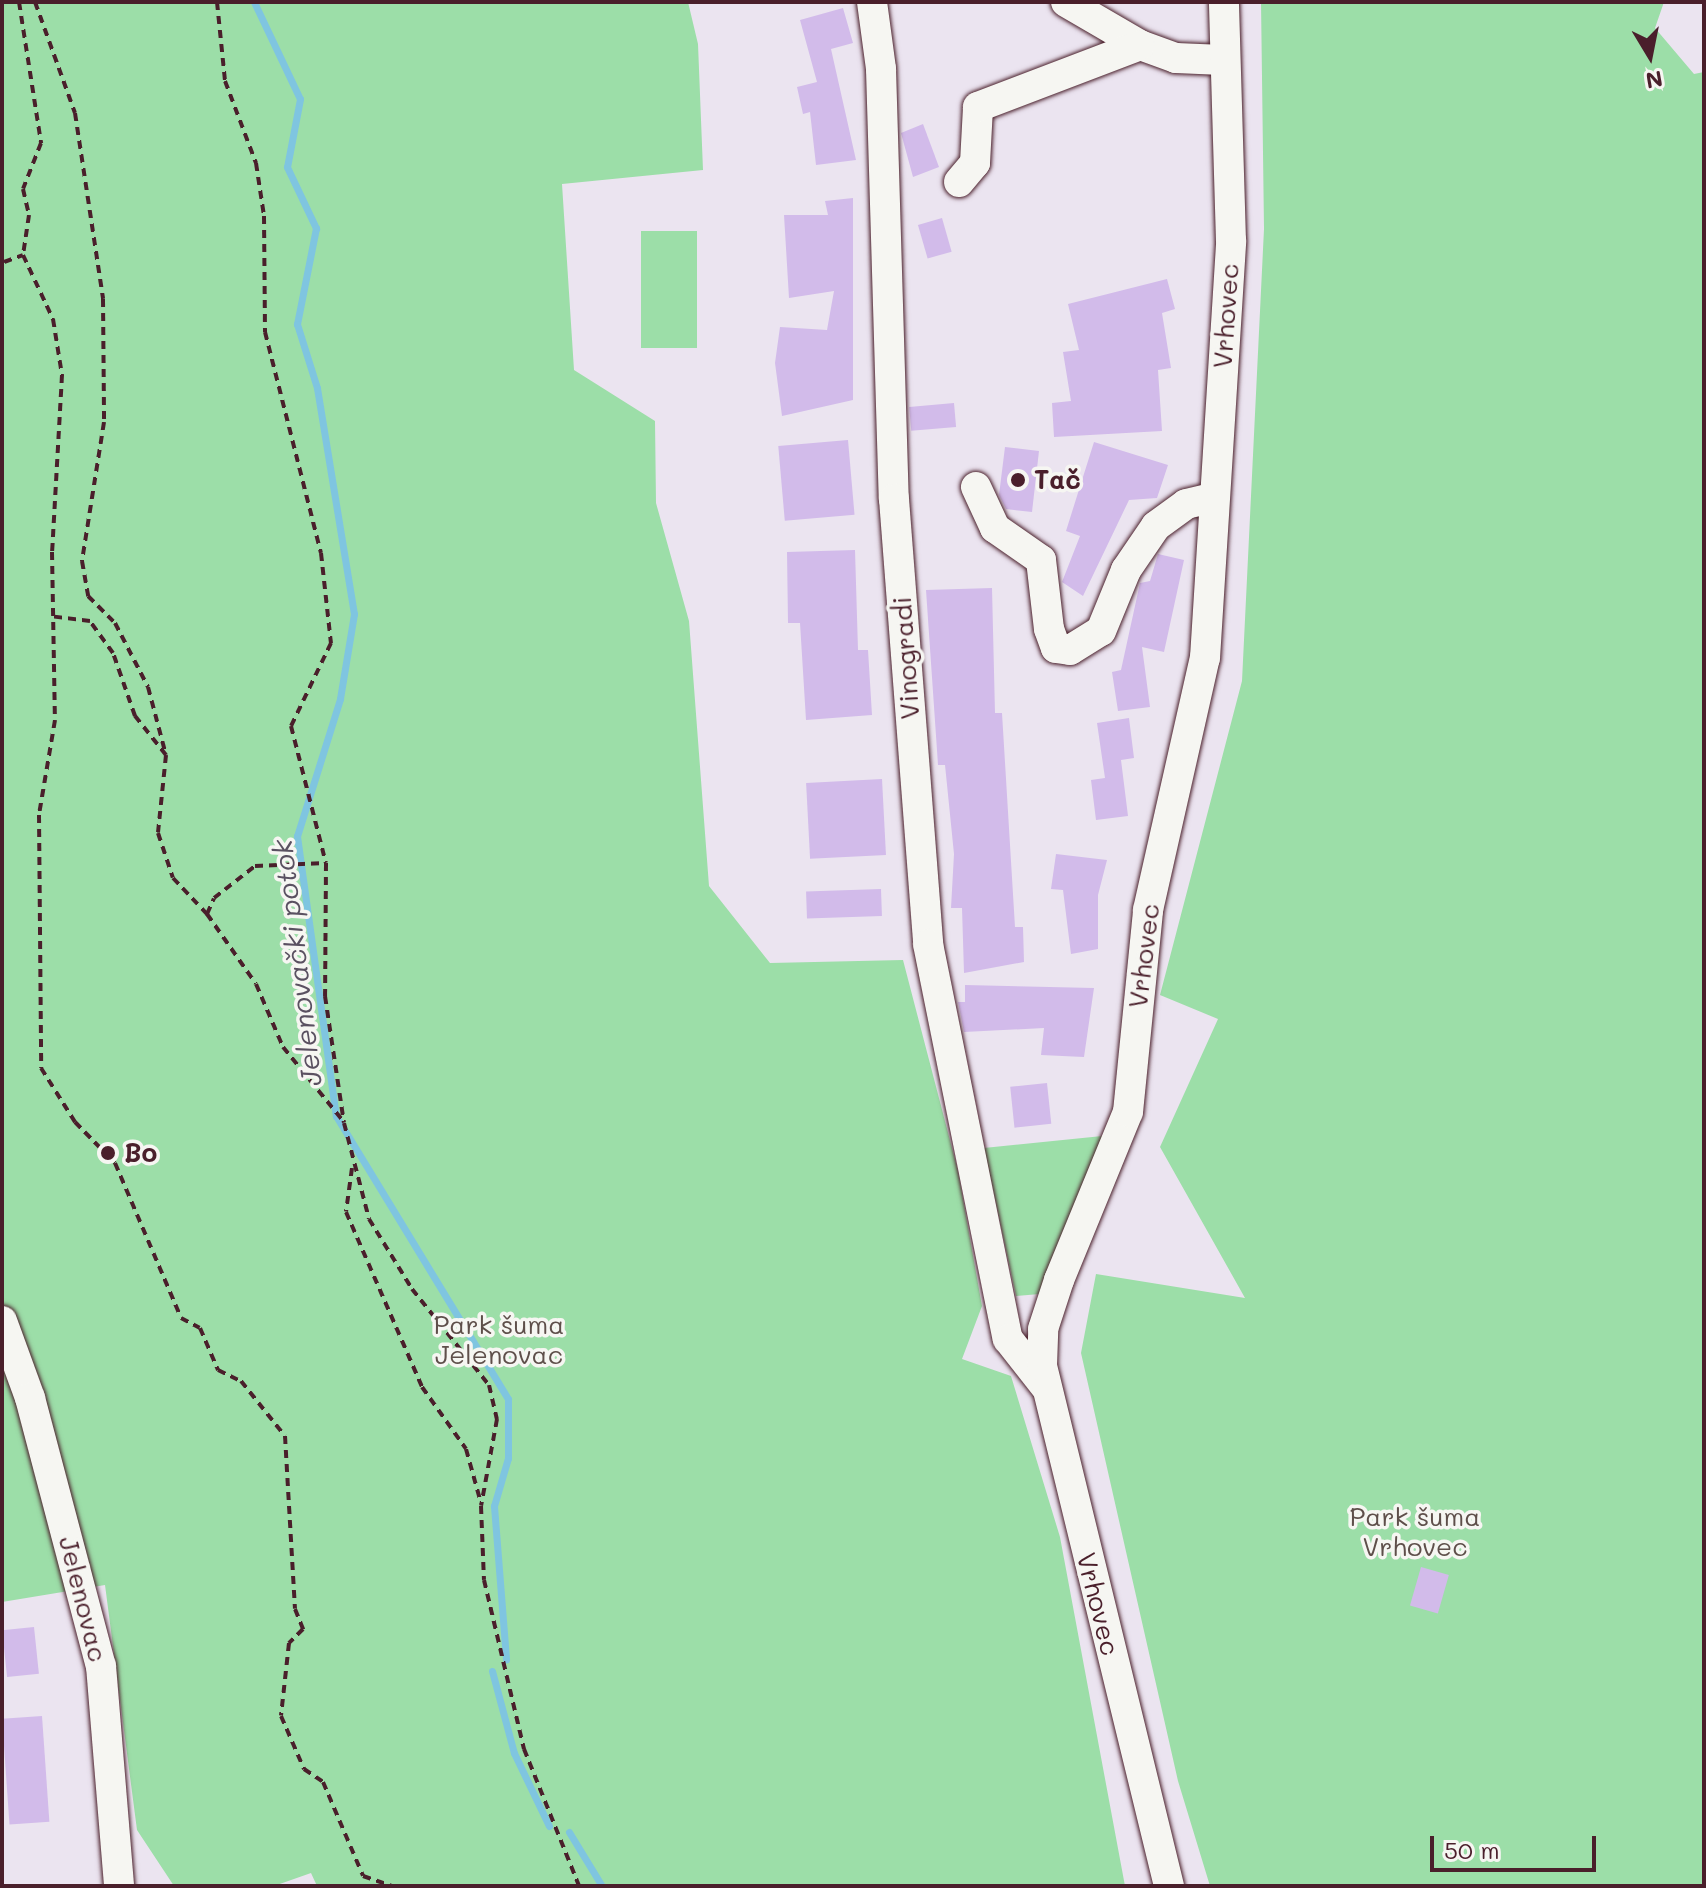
<!DOCTYPE html>
<html>
<head>
<meta charset="utf-8">
<style>
  body { margin:0 }
  #map { position:relative; width:1706px; height:1888px; overflow:hidden; background:#ebe4f0; font-family:Mali,sans-serif }
  div>[style] { position:absolute }
  .green>* { inset:0; background:#9cdea8; transform-origin:0 0 }
  .stream>* { height:7px; margin:-3.5px; padding:0 3.5px; transform-origin:3.5px; border-radius:3.5px; background:#7fc5e0 }
  .building>* { inset:0; background:#d2bbea; transform-origin:0 0 }
  .path>* { height:4px; margin-top:-2px; transform-origin:0; background:repeating-linear-gradient(90deg,#4a1f2b 0 8px,transparent 0 14px) }
  .roads { filter:drop-shadow(0 0 2px #4a1f2b) drop-shadow(0 0 2px #4a1f2b) }
  .minor>* { height:30px; margin:-15px; padding:0 15px; transform-origin:15px; border-radius:15px; background:#f6f6f2 }
  .dots>* { width:22px; height:22px; translate:-50% -50%; box-sizing:border-box; border:4px solid #f6f6f2; border-radius:50% }
  span { translate:-50% -50%; white-space:nowrap; text-align:center; line-height:1.15; -webkit-text-stroke:7px #f6f6f2; paint-order:stroke }
  .street-label { font-size:26px; color:#4a1f2b }
  .poi-label { font-size:26px; color:#4a1f2b; font-weight:700 }
  .left { translate:0 -50%; text-align:left }
  .park-label { font-size:26px; color:#5e4f4a }
  .water-label { font-size:28px; color:#5a5161; font-style:italic }
  .frame { position:absolute; inset:0; border:4px solid #4a1f2b; pointer-events:none }
  .north { position:absolute; left:1610px; top:16px; width:80px; height:80px; -webkit-text-stroke:6px #f6f6f2; paint-order:stroke; rotate:170deg; font-size:22px; font-weight:700; line-height:32px; text-align:center; color:#4a1f2b }
  .north::after { content:''; display:block; margin:auto; width:28px; height:36px; background:#4a1f2b; clip-path:polygon(50% 0,100% 100%,50% 72%,0 100%) }
  .scale { position:absolute; left:1430px; top:1836px; width:166px; height:36px; box-sizing:border-box; border:4px solid #4a1f2b; border-top:0; padding-left:10px; font-size:24px; line-height:28px; white-space:nowrap; color:#4a1f2b; -webkit-text-stroke:6px #f6f6f2; paint-order:stroke }
</style>
</head>
<body>
<div id="map">
  <div class="green">
    <i style="clip-path:polygon(2px 2px,688px 2px,698px 44px,703px 170px,562px 184px,574px 370px,655px 421px,656px 503px,689px 621px,709px 886px,770px 963px,903px 960px,958px 1171px,982px 1306px,962px 1359px,1011px 1376px,1060px 1537px,1125px 1886px,317px 1886px,311px 1873px,274px 1886px,174px 1886px,137px 1830px,105px 1585px,2px 1602px)"></i>
    <i style="clip-path:polygon(1261px 2px,1664px 2px,1655px 28px,1694px 74px,1704px 72px,1704px 1886px,1210px 1886px,1178px 1781px,1081px 1353px,1096px 1274px,1245px 1298px,1160px 1147px,1218px 1019px,1160px 995px,1242px 681px,1264px 229px)"></i>
    <i style="left:641px;top:231px;width:56px;height:117px"></i>
    <i style="clip-path:polygon(1112px 1135px,1040px 1294px,1016px 1296px,984px 1148px)"></i>
  </div>
  <div class="stream">
    <i style="left:254px;top:2px;width:107px;rotate:64.6deg"></i>
    <i style="left:300px;top:99px;width:69px;rotate:100.8deg"></i>
    <i style="left:287px;top:167px;width:68px;rotate:64.6deg"></i>
    <i style="left:316px;top:228px;width:98px;rotate:101.2deg"></i>
    <i style="left:297px;top:324px;width:67px;rotate:72.6deg"></i>
    <i style="left:317px;top:388px;width:229px;rotate:80.7deg"></i>
    <i style="left:354px;top:614px;width:86px;rotate:99.4deg"></i>
    <i style="left:340px;top:699px;width:144px;rotate:107.4deg"></i>
    <i style="left:297px;top:836px;width:283px;rotate:82.1deg"></i>
    <i style="left:336px;top:1116px;width:331px;rotate:58.7deg"></i>
    <i style="left:508px;top:1399px;width:59px;rotate:90deg"></i>
    <i style="left:508px;top:1458px;width:50px;rotate:106.3deg"></i>
    <i style="left:494px;top:1506px;width:154px;rotate:85.5deg"></i>
    <i style="left:492px;top:1671px;width:85px;rotate:75deg"></i>
    <i style="left:514px;top:1753px;width:81px;rotate:64.4deg"></i>
    <i style="left:569px;top:1832px;width:63px;rotate:58.6deg"></i>
  </div>
  <div class="building">
    <i style="clip-path:polygon(843px 8px,853px 43px,831px 49px,856px 160px,816px 165px,810px 112px,803px 114px,797px 87px,817px 82px,800px 20px)"></i>
    <i style="clip-path:polygon(923px 124px,939px 167px,913px 177px,901px 133px)"></i>
    <i style="clip-path:polygon(853px 198px,853px 400px,782px 416px,775px 363px,780px 327px,827px 330px,834px 291px,789px 298px,784px 215px,828px 215px,825px 201px)"></i>
    <i style="left:942px;top:218px;width:35px;height:25px;rotate:74deg"></i>
    <i style="clip-path:polygon(1167px 279px,1175px 309px,1162px 313px,1171px 368px,1158px 370px,1162px 431px,1054px 437px,1052px 403px,1071px 401px,1063px 352px,1079px 350px,1068px 304px)"></i>
    <i style="left:954px;top:403px;width:24px;height:45px;rotate:85deg"></i>
    <i style="left:848px;top:440px;width:75px;height:70px;rotate:85deg"></i>
    <i style="clip-path:polygon(1094px 442px,1168px 465px,1157px 498px,1129px 500px,1083px 596px,1062px 582px,1080px 536px,1066px 531px)"></i>
    <i style="clip-path:polygon(1005px 447px,1039px 451px,1032px 512px,1006px 509px,999px 495px)"></i>
    <i style="clip-path:polygon(855px 550px,858px 650px,868px 650px,872px 715px,806px 720px,800px 623px,788px 623px,787px 552px)"></i>
    <i style="clip-path:polygon(1158px 554px,1184px 560px,1164px 652px,1142px 647px,1150px 707px,1118px 711px,1112px 672px,1121px 670px,1140px 583px,1150px 581px)"></i>
    <i style="clip-path:polygon(992px 588px,995px 713px,1002px 713px,1015px 927px,1023px 927px,1024px 962px,964px 973px,962px 908px,951px 908px,954px 854px,945px 765px,938px 765px,926px 590px)"></i>
    <i style="clip-path:polygon(1129px 718px,1134px 758px,1121px 760px,1128px 816px,1096px 820px,1091px 780px,1105px 778px,1097px 723px)"></i>
    <i style="left:882px;top:779px;width:76px;height:76px;rotate:87deg"></i>
    <i style="clip-path:polygon(1056px 854px,1107px 860px,1098px 895px,1098px 949px,1071px 954px,1063px 890px,1051px 889px)"></i>
    <i style="left:881px;top:889px;width:27px;height:75px;rotate:88deg"></i>
    <i style="clip-path:polygon(965px 985px,1094px 988px,1084px 1057px,1041px 1055px,1044px 1028px,964px 1032px,958px 1002px,965px 1002px)"></i>
    <i style="left:1047px;top:1083px;width:41px;height:37px;rotate:84deg"></i>
    <i style="left:1421px;top:1567px;width:29px;height:40px;rotate:16deg"></i>
    <i style="left:34px;top:1627px;width:47px;height:32px;rotate:84deg"></i>
    <i style="left:42px;top:1716px;width:106px;height:40px;rotate:86deg"></i>
  </div>
  <div class="path">
    <i style="left:19px;top:2px;width:143px;rotate:81.1deg"></i>
    <i style="left:41px;top:143px;width:49px;rotate:111.4deg"></i>
    <i style="left:23px;top:189px;width:27px;rotate:77deg"></i>
    <i style="left:29px;top:215px;width:40px;rotate:98.5deg"></i>
    <i style="left:23px;top:255px;width:71px;rotate:64.9deg"></i>
    <i style="left:53px;top:319px;width:57px;rotate:80.9deg"></i>
    <i style="left:62px;top:375px;width:177px;rotate:93.2deg"></i>
    <i style="left:52px;top:552px;width:168px;rotate:89deg"></i>
    <i style="left:55px;top:720px;width:96px;rotate:99.6deg"></i>
    <i style="left:39px;top:815px;width:253px;rotate:89.5deg"></i>
    <i style="left:41px;top:1068px;width:64px;rotate:57.8deg"></i>
    <i style="left:75px;top:1122px;width:57px;rotate:45.7deg"></i>
    <i style="left:115px;top:1163px;width:168px;rotate:66.9deg"></i>
    <i style="left:181px;top:1318px;width:21px;rotate:28deg"></i>
    <i style="left:200px;top:1328px;width:46px;rotate:66.8deg"></i>
    <i style="left:218px;top:1370px;width:25px;rotate:26deg"></i>
    <i style="left:241px;top:1381px;width:70px;rotate:51.3deg"></i>
    <i style="left:285px;top:1436px;width:173px;rotate:86.7deg"></i>
    <i style="left:295px;top:1609px;width:22px;rotate:68deg"></i>
    <i style="left:303px;top:1629px;width:20px;rotate:135deg"></i>
    <i style="left:289px;top:1643px;width:73px;rotate:96.3deg"></i>
    <i style="left:281px;top:1716px;width:58px;rotate:66.5deg"></i>
    <i style="left:304px;top:1769px;width:23px;rotate:34deg"></i>
    <i style="left:323px;top:1782px;width:102px;rotate:66.9deg"></i>
    <i style="left:363px;top:1876px;width:31px;rotate:19deg"></i>
    <i style="left:35px;top:2px;width:118px;rotate:70.2deg"></i>
    <i style="left:75px;top:113px;width:188px;rotate:81.4deg"></i>
    <i style="left:103px;top:299px;width:123px;rotate:89.5deg"></i>
    <i style="left:104px;top:422px;width:141px;rotate:99deg"></i>
    <i style="left:82px;top:561px;width:36px;rotate:80deg"></i>
    <i style="left:88px;top:596px;width:38px;rotate:45deg"></i>
    <i style="left:115px;top:623px;width:72px;rotate:62.7deg"></i>
    <i style="left:148px;top:687px;width:70px;rotate:75.2deg"></i>
    <i style="left:166px;top:755px;width:50px;rotate:-128.5deg"></i>
    <i style="left:135px;top:716px;width:67px;rotate:-109.2deg"></i>
    <i style="left:113px;top:653px;width:39px;rotate:-126deg"></i>
    <i style="left:90px;top:621px;width:38px;rotate:-173deg"></i>
    <i style="left:217px;top:2px;width:79px;rotate:84.2deg"></i>
    <i style="left:225px;top:81px;width:88px;rotate:69.3deg"></i>
    <i style="left:256px;top:163px;width:54px;rotate:81.4deg"></i>
    <i style="left:264px;top:216px;width:116px;rotate:89.5deg"></i>
    <i style="left:265px;top:332px;width:228px;rotate:75.8deg"></i>
    <i style="left:321px;top:553px;width:91px;rotate:83.7deg"></i>
    <i style="left:331px;top:643px;width:92px;rotate:115.7deg"></i>
    <i style="left:291px;top:726px;width:141px;rotate:75.7deg"></i>
    <i style="left:326px;top:863px;width:133px;rotate:90.4deg"></i>
    <i style="left:325px;top:996px;width:128px;rotate:81.5deg"></i>
    <i style="left:344px;top:1123px;width:99px;rotate:75.4deg"></i>
    <i style="left:369px;top:1219px;width:82px;rotate:58.4deg"></i>
    <i style="left:412px;top:1289px;width:123px;rotate:51.3deg"></i>
    <i style="left:489px;top:1385px;width:35px;rotate:77deg"></i>
    <i style="left:497px;top:1419px;width:88px;rotate:100.4deg"></i>
    <i style="left:481px;top:1506px;width:74px;rotate:87.7deg"></i>
    <i style="left:484px;top:1580px;width:174px;rotate:76.7deg"></i>
    <i style="left:524px;top:1749px;width:148px;rotate:68.1deg"></i>
    <i style="left:4px;top:262px;width:20px;rotate:-20deg"></i>
    <i style="left:166px;top:755px;width:78px;rotate:95.9deg"></i>
    <i style="left:158px;top:833px;width:47px;rotate:71.6deg"></i>
    <i style="left:173px;top:878px;width:50px;rotate:46.6deg"></i>
    <i style="left:207px;top:914px;width:17px;rotate:-66deg"></i>
    <i style="left:214px;top:898px;width:52px;rotate:-38deg"></i>
    <i style="left:255px;top:866px;width:71px;rotate:-2.4deg"></i>
    <i style="left:207px;top:914px;width:85px;rotate:55deg"></i>
    <i style="left:256px;top:984px;width:69px;rotate:66.8deg"></i>
    <i style="left:283px;top:1047px;width:97px;rotate:50.9deg"></i>
    <i style="left:352px;top:1168px;width:44px;rotate:97.8deg"></i>
    <i style="left:346px;top:1212px;width:191px;rotate:66.5deg"></i>
    <i style="left:422px;top:1387px;width:76px;rotate:54.6deg"></i>
    <i style="left:466px;top:1449px;width:56px;rotate:74.5deg"></i>
  </div>
  <div class="roads">
    <div class="minor">
      <i style="left:872px;top:2px;width:68px;rotate:82.3deg"></i>
      <i style="left:881px;top:69px;width:430px;rotate:88.3deg"></i>
      <i style="left:894px;top:499px;width:446px;rotate:85.6deg"></i>
      <i style="left:928px;top:944px;width:403px;rotate:78.6deg"></i>
      <i style="left:1008px;top:1339px;width:60px;rotate:51.8deg"></i>
      <i style="left:1066px;top:2px;width:86px;rotate:30.2deg"></i>
      <i style="left:1140px;top:45px;width:38px;rotate:20deg"></i>
      <i style="left:1176px;top:58px;width:47px;rotate:2.4deg"></i>
      <i style="left:959px;top:182px;width:25px;rotate:-50deg"></i>
      <i style="left:975px;top:163px;width:56px;rotate:-86.9deg"></i>
      <i style="left:978px;top:107px;width:173px;rotate:-20.9deg"></i>
      <i style="left:976px;top:487px;width:45px;rotate:65.1deg"></i>
      <i style="left:995px;top:528px;width:56px;rotate:34.8deg"></i>
      <i style="left:1041px;top:560px;width:69px;rotate:83.4deg"></i>
      <i style="left:1049px;top:629px;width:20px;rotate:70deg"></i>
      <i style="left:1056px;top:648px;width:14px;rotate:8deg"></i>
      <i style="left:1070px;top:650px;width:36px;rotate:-32deg"></i>
      <i style="left:1101px;top:631px;width:66px;rotate:-67.7deg"></i>
      <i style="left:1126px;top:570px;width:53px;rotate:-55.7deg"></i>
      <i style="left:1156px;top:526px;width:37px;rotate:-36deg"></i>
      <i style="left:1186px;top:504px;width:26px;rotate:-13deg"></i>
      <i style="left:2px;top:1321px;width:82px;rotate:70deg"></i>
      <i style="left:30px;top:1398px;width:277px;rotate:75.2deg"></i>
      <i style="left:101px;top:1666px;width:221px;rotate:85.3deg"></i>
      <i style="left:1169px;top:1886px;width:535px;rotate:-103.72deg"></i>
      <i style="left:1042px;top:1366px;width:37px;rotate:-88deg"></i>
      <i style="left:1043px;top:1329px;width:52px;rotate:-71.9deg"></i>
      <i style="left:1059px;top:1280px;width:182px;rotate:-67.7deg"></i>
      <i style="left:1128px;top:1112px;width:203px;rotate:-84.3deg"></i>
      <i style="left:1148px;top:910px;width:258px;rotate:-77.3deg"></i>
      <i style="left:1205px;top:658px;width:418px;rotate:-86.4deg"></i>
      <i style="left:1231px;top:241px;width:239px;rotate:-91.7deg"></i>
    </div>
  </div>
  <div class="dots">
    <i style="left:1018px;top:480px;background:#4a1f2b"></i>
    <i style="left:108px;top:1153px;background:#4a1f2b"></i>
  </div>
  <div class="street-label">
    <span style="left:1226px;top:316px;rotate:-86deg">Vrhovec</span>
    <span style="left:906px;top:658px;rotate:-94deg">Vinogradi</span>
    <span style="left:1144px;top:956px;rotate:-83deg">Vrhovec</span>
    <span style="left:83px;top:1599px;rotate:76deg">Jelenovac</span>
    <span style="left:1098px;top:1604px;rotate:76deg">Vrhovec</span>
  </div>
  <div class="poi-label">
    <span class="left" style="left:1034px;top:480px">Tač</span>
    <span class="left" style="left:124px;top:1153px">Bo</span>
  </div>
  <div class="park-label">
    <span style="left:499px;top:1340px">Park šuma<br>Jelenovac</span>
    <span style="left:1415px;top:1532px">Park šuma<br>Vrhovec</span>
  </div>
  <div class="water-label">
    <span style="left:296px;top:963px;rotate:-97deg">Jelenovački potok</span>
  </div>
  <div class="frame"></div>
  <div class="north">N</div>
  <div class="scale">50 m</div>
</div>
</body>
</html>
